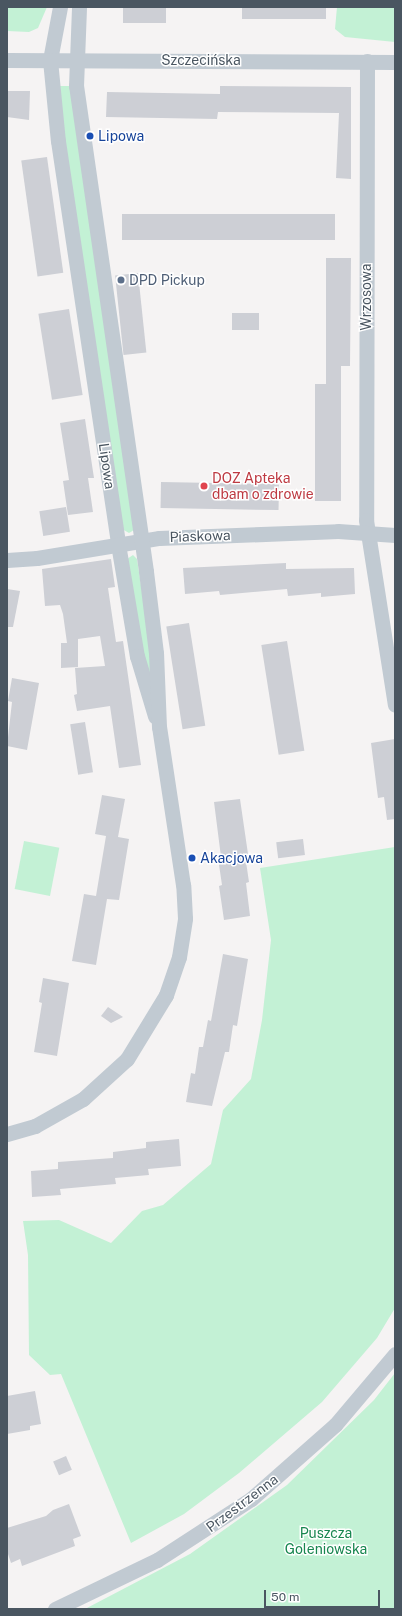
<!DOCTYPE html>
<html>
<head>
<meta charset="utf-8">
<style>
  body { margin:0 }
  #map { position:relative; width:402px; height:1616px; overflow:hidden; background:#f5f3f3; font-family:"Public Sans",sans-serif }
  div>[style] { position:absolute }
  .green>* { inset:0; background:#c3f1d5; transform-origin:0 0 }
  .building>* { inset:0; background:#cdcfd5; transform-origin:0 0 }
  .minor>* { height:15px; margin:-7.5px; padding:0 7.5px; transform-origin:7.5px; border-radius:7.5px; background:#c1cad2 }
  .dots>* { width:11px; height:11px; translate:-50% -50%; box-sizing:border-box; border:2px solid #fff; border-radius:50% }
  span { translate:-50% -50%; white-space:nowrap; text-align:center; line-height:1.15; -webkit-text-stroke:3px #fff; paint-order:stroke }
  .street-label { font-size:14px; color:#4a5661 }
  .transit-label { font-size:14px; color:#164399 }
  .left { translate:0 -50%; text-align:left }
  .service-label { font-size:14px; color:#4e5e75 }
  .health-label { font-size:14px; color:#be3a42 }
  .park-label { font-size:14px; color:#17864f }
  .frame { position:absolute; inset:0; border:8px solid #4a5661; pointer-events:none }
  .scale { position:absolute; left:264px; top:1590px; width:116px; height:18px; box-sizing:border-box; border:2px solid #4a5661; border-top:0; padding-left:5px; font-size:12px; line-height:14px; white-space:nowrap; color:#4a5661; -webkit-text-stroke:3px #fff; paint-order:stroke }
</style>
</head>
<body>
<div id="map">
  <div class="green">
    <i style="clip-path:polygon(7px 7px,47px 7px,38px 28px,29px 32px,7px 31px)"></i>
    <i style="clip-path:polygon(337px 7px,395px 7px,395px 42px,345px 37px,335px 29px)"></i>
    <i style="clip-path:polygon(55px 86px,71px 86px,134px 530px,129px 533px,122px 529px)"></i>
    <i style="clip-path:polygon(133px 555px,137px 559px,155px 678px,148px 683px,127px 559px)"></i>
    <i style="left:24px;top:841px;width:36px;height:49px;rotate:11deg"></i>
    <i style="clip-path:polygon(395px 847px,395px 1308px,377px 1338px,322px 1402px,239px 1473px,184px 1514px,131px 1543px,61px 1374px,50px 1375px,29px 1355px,28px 1255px,23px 1221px,59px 1220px,111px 1243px,142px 1211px,163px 1205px,211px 1164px,223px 1110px,251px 1079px,262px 1020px,271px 940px,260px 868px)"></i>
    <i style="clip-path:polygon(395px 1373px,395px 1609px,85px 1609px,190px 1554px,287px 1485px,374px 1400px)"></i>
  </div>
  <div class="building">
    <i style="left:123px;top:7px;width:43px;height:16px"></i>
    <i style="left:242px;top:7px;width:84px;height:12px"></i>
    <i style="clip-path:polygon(220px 86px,351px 87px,351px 179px,336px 178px,339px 113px,218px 112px,217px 119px,106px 117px,107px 92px,220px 94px)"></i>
    <i style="clip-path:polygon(7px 91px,30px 91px,29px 120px,7px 117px)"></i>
    <i style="left:47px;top:157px;width:117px;height:26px;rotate:82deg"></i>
    <i style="left:122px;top:214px;width:213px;height:26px"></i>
    <i style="clip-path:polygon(326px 258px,351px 258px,350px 366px,341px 366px,341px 501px,315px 501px,315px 384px,326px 384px)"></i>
    <i style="left:138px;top:273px;width:80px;height:23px;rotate:84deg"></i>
    <i style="left:69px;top:309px;width:87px;height:31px;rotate:81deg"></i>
    <i style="left:232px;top:313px;width:27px;height:17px"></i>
    <i style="clip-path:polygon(85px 419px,94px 478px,88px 478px,93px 512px,68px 515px,63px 481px,69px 480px,60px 423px)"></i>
    <i style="left:161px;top:482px;width:118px;height:26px;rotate:1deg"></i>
    <i style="left:66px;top:507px;width:25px;height:27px;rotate:81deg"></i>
    <i style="clip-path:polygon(111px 559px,115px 587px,108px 588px,116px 642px,123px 641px,141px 765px,119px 768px,110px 706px,77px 711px,74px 695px,77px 694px,75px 668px,105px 666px,100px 636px,78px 639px,78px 667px,61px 668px,61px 643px,67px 643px,63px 614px,60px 605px,45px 606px,42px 569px)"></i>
    <i style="clip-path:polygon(286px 563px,286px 569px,354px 568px,355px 594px,321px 597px,321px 593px,288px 596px,287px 589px,220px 595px,219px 591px,185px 594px,183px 568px)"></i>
    <i style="clip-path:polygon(7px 589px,20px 591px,13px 627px,7px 627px)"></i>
    <i style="left:189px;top:623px;width:104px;height:23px;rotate:81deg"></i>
    <i style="left:287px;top:641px;width:111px;height:26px;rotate:81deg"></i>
    <i style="clip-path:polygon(12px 678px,39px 683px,27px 750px,7px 746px,12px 702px,8px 701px)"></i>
    <i style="left:85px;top:722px;width:51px;height:15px;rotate:81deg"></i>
    <i style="clip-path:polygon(395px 739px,395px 819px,387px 820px,384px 797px,378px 798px,371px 743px)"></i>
    <i style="clip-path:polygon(102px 795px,125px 799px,118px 837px,129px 839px,119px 900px,107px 899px,96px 965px,72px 961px,84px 894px,96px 896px,106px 836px,95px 834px)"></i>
    <i style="clip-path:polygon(240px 799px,248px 854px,245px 855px,249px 882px,246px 883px,250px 916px,224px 920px,219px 886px,222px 885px,218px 858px,221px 857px,214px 802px)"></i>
    <i style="left:303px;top:839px;width:16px;height:27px;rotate:83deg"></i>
    <i style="clip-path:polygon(223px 954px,248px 959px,237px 1026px,233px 1025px,229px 1052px,225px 1052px,212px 1106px,186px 1102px,191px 1073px,195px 1074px,199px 1047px,203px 1047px,208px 1020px,211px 1021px)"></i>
    <i style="clip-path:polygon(43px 978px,69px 983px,57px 1056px,34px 1052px,42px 1003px,39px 1002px)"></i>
    <i style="clip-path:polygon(108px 1007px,123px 1017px,111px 1023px,101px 1016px)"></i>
    <i style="clip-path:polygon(179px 1139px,181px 1166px,148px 1169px,149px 1175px,115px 1178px,116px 1184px,60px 1189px,61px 1195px,32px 1197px,31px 1171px,58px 1169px,58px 1162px,113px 1158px,113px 1152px,146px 1148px,146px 1142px)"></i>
    <i style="clip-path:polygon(35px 1391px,41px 1424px,30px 1426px,30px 1430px,7px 1434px,7px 1396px)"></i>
    <i style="left:66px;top:1456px;width:15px;height:14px;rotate:67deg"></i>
    <i style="clip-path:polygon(69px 1504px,81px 1536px,73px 1539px,75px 1546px,22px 1566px,20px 1559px,11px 1563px,7px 1551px,7px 1528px,46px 1516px,53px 1510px)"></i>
  </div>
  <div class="minor">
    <i style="left:60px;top:7px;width:54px;rotate:100.7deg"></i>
    <i style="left:50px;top:60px;width:81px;rotate:84.4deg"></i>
    <i style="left:58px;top:141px;width:407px;rotate:81.5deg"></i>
    <i style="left:118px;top:544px;width:114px;rotate:80.4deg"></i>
    <i style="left:137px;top:656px;width:63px;rotate:73.3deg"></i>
    <i style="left:7px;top:60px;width:388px;rotate:0.3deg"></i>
    <i style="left:367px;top:61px;width:459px;rotate:90.1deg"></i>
    <i style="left:366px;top:520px;width:187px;rotate:81.1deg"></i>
    <i style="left:7px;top:560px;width:30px;rotate:-4deg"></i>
    <i style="left:37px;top:558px;width:124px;rotate:-9.3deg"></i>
    <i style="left:159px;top:538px;width:179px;rotate:-2.2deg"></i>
    <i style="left:338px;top:531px;width:57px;rotate:4deg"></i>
    <i style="left:7px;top:1134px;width:29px;rotate:-16deg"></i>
    <i style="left:35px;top:1126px;width:55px;rotate:-29.4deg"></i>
    <i style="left:83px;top:1099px;width:59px;rotate:-42.3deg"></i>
    <i style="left:127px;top:1059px;width:75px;rotate:-58.6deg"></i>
    <i style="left:166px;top:995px;width:40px;rotate:-71.1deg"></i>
    <i style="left:179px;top:957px;width:39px;rotate:-81deg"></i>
    <i style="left:185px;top:918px;width:33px;rotate:-93deg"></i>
    <i style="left:183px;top:885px;width:160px;rotate:-98.6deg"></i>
    <i style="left:159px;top:727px;width:74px;rotate:-92.3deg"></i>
    <i style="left:156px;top:653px;width:83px;rotate:-97deg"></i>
    <i style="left:146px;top:571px;width:490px;rotate:-98.2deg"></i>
    <i style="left:76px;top:86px;width:79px;rotate:-87.8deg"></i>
    <i style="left:55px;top:1609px;width:113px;rotate:-25.7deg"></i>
    <i style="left:157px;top:1560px;width:112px;rotate:-33deg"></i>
    <i style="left:251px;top:1499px;width:112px;rotate:-41.4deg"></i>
    <i style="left:335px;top:1425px;width:93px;rotate:-49.8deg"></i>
  </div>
  <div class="dots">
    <i style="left:90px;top:136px;background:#1a4fb4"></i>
    <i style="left:121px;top:280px;background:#5c6f8a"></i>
    <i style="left:204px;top:486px;background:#e0444e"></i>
    <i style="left:192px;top:858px;background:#1a4fb4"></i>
  </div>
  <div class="street-label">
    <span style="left:201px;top:60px">Szczecińska</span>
    <span style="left:366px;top:297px;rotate:-90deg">Wrzosowa</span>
    <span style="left:107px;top:466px;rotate:82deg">Lipowa</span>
    <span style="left:200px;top:536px;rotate:-2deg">Piaskowa</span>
    <span style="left:242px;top:1503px;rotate:-37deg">Przestrzenna</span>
  </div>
  <div class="transit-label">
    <span class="left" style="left:98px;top:136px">Lipowa</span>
    <span class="left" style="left:200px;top:858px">Akacjowa</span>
  </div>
  <div class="service-label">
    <span class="left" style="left:129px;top:280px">DPD Pickup</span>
  </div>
  <div class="health-label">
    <span class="left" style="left:212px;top:486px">DOZ Apteka<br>dbam o zdrowie</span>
  </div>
  <div class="park-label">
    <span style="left:326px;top:1541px">Puszcza<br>Goleniowska</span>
  </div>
  <div class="frame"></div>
  <div class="scale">50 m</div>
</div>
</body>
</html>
